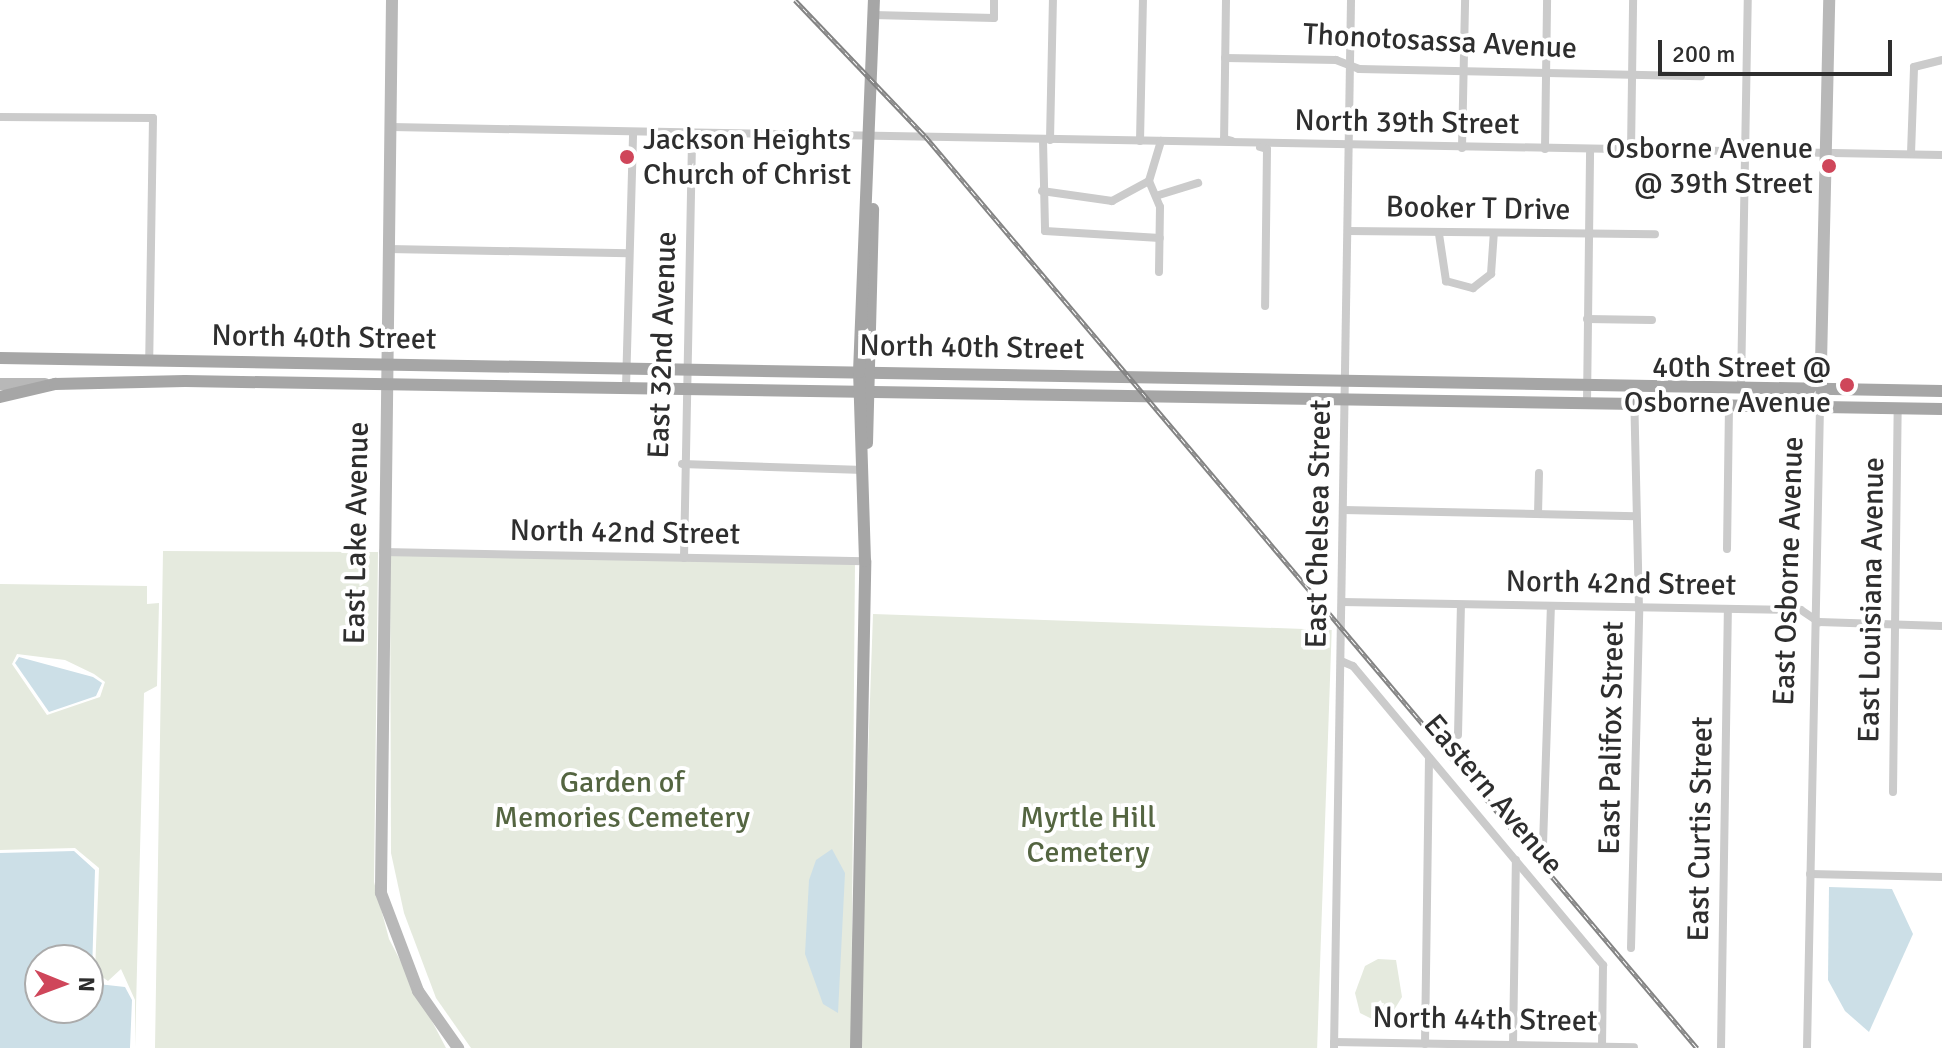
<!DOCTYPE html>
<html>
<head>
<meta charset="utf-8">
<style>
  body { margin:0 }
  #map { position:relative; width:1942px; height:1048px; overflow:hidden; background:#fff; font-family:Signika,sans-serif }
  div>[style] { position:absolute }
  .green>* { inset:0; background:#e5eade; transform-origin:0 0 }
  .water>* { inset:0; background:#ccdfe7 }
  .street>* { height:8px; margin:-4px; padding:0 4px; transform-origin:4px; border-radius:4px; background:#cbcbcb }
  .secondary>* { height:12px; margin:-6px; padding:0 6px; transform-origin:6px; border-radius:6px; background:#b8b8b8 }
  .primary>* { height:12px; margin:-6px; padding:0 6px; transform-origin:6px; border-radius:6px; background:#a6a6a6 }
  .rail>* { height:5px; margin-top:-2.5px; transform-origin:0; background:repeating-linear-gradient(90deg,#fff 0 6px,#838383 0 12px); box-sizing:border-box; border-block:2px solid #838383 }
  .dots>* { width:22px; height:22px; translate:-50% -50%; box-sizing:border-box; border:4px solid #fff; border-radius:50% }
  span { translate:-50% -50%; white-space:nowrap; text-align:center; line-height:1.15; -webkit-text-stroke:8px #fff; paint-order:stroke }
  .street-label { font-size:30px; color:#2e2e2e }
  .poi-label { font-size:30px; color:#2e2e2e }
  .left { translate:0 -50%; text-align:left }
  .right { translate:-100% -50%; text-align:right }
  .park-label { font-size:30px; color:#546541 }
  .north { position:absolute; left:24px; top:944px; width:80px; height:80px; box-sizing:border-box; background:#fff; border:2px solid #ababab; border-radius:50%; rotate:91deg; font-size:22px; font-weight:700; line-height:32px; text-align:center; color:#2e2e2e }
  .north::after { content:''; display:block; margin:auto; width:28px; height:36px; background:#cf465a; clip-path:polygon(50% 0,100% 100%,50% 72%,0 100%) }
  .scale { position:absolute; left:1658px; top:40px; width:234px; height:36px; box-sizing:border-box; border:4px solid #2e2e2e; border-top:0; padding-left:10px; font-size:24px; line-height:28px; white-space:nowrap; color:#2e2e2e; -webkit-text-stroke:6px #fff; paint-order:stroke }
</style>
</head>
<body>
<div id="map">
  <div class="green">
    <i style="clip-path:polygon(163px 551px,378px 552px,374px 882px,389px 939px,446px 1048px,155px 1048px)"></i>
    <i style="clip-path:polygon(390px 552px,855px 561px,851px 1048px,471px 1048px,436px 998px,404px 913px,391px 853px)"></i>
    <i style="clip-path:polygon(evenodd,0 584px,147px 586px,147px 604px,159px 603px,157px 686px,144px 693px,135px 1048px,135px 1000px,121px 969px,108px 981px,95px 972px,99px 868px,75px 848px,0 850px,0 584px,17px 654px,65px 660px,94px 674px,105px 682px,100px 697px,47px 715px,12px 664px,17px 654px)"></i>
    <i style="left:873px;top:614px;width:459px;height:434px;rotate:2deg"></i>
    <i style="clip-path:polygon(1378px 959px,1396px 960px,1402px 997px,1389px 1018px,1374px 1020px,1360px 1013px,1355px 993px,1365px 966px)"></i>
  </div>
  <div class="water">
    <i style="clip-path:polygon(19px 657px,93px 677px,102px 683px,96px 696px,49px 712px,15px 663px)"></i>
    <i style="clip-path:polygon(832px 849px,845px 873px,838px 1013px,823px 1004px,805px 954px,809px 880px,816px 860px)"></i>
    <i style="clip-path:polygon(evenodd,74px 851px,95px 870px,92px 973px,98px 984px,125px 987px,132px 1000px,130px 1048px,0 1048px,0 853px,74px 851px,40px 960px,88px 960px,88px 1008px,40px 1008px,40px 960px)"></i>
    <i style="clip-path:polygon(1829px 887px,1892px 889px,1913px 934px,1869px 1032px,1845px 1011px,1828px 980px)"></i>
  </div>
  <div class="street">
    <i style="left:1226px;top:0;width:139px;rotate:90.8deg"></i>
    <i style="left:1224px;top:139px;width:8px;rotate:14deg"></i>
    <i style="left:873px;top:15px;width:121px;rotate:1.4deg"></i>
    <i style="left:994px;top:18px;width:18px;rotate:-90deg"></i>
    <i style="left:1225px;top:58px;width:111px;rotate:1deg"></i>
    <i style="left:1336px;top:60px;width:25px;rotate:21deg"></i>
    <i style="left:1359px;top:69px;width:342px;rotate:1.2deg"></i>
    <i style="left:0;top:117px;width:153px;rotate:0.4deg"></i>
    <i style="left:153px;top:118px;width:242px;rotate:90.9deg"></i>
    <i style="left:391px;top:127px;width:1551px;rotate:1.03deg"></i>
    <i style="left:1043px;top:140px;width:91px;rotate:88.7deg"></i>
    <i style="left:1045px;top:231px;width:115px;rotate:3.5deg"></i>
    <i style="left:1050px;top:140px;width:140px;rotate:-88.8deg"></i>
    <i style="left:1140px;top:141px;width:141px;rotate:-88.8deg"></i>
    <i style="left:1260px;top:147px;width:7px;rotate:16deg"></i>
    <i style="left:1267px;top:149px;width:157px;rotate:90.7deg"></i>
    <i style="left:1462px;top:148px;width:148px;rotate:-88.8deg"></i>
    <i style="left:1545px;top:149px;width:149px;rotate:-89.2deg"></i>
    <i style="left:1631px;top:151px;width:151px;rotate:-89.2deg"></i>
    <i style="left:1911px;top:154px;width:87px;rotate:-88deg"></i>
    <i style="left:1914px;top:67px;width:29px;rotate:-14deg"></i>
    <i style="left:1149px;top:181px;width:28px;rotate:67deg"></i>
    <i style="left:1160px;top:207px;width:65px;rotate:90.9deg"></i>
    <i style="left:1042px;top:191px;width:71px;rotate:8.1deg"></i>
    <i style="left:1112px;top:201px;width:42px;rotate:-28.4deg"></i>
    <i style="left:1149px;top:181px;width:42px;rotate:-73.3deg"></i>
    <i style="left:1159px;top:195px;width:41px;rotate:-17.1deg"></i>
    <i style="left:1348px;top:231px;width:307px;rotate:0.6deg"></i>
    <i style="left:1439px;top:234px;width:48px;rotate:81.5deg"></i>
    <i style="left:1446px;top:281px;width:28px;rotate:15deg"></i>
    <i style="left:1473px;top:288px;width:23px;rotate:-38deg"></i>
    <i style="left:1491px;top:274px;width:39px;rotate:-86deg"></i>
    <i style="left:388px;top:249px;width:241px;rotate:1deg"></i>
    <i style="left:1587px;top:319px;width:65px;rotate:0.9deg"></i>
    <i style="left:626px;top:387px;width:255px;rotate:-88.4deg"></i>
    <i style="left:1741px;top:387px;width:387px;rotate:-89deg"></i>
    <i style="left:1587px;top:403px;width:252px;rotate:-89.3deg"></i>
    <i style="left:682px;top:464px;width:182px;rotate:1.9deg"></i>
    <i style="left:1343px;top:510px;width:293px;rotate:1.2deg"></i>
    <i style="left:1538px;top:514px;width:41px;rotate:-88.6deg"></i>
    <i style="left:1727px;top:549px;width:143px;rotate:-89.2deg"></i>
    <i style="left:383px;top:552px;width:482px;rotate:1.1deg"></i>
    <i style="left:684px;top:558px;width:425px;rotate:-88.9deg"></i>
    <i style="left:1342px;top:602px;width:459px;rotate:1deg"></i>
    <i style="left:1801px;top:610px;width:22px;rotate:34deg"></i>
    <i style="left:1819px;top:622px;width:123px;rotate:1.9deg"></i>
    <i style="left:1341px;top:661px;width:13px;rotate:23deg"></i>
    <i style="left:1353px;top:666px;width:390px;rotate:50.1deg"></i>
    <i style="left:1603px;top:965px;width:81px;rotate:90.7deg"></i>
    <i style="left:1458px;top:735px;width:130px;rotate:-88.7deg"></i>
    <i style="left:1893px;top:792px;width:384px;rotate:-89.3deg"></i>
    <i style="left:1543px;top:845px;width:238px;rotate:-88.1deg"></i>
    <i style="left:1810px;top:874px;width:132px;rotate:1.3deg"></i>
    <i style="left:1631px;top:948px;width:339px;rotate:-88.6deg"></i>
    <i style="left:1639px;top:609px;width:224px;rotate:-91.3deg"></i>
    <i style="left:1334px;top:1042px;width:300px;rotate:1deg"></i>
    <i style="left:1425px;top:1044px;width:286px;rotate:-89.2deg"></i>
    <i style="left:1513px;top:1045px;width:185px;rotate:-89.1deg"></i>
    <i style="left:1334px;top:1048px;width:1048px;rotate:-89.07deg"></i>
    <i style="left:1721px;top:1048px;width:438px;rotate:-89.1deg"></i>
    <i style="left:1807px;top:1048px;width:641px;rotate:-88.84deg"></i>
  </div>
  <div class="secondary">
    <i style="left:392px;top:0;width:893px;rotate:90.71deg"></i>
    <i style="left:381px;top:893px;width:105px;rotate:69.3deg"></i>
    <i style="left:418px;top:991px;width:70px;rotate:54.9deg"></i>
    <i style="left:0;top:384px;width:45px"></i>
    <i style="left:1820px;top:407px;width:407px;rotate:-88.7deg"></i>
  </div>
  <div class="primary">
    <i style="left:0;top:358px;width:1942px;rotate:0.97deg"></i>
    <i style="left:0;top:397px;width:57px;rotate:-13.3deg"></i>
    <i style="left:55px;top:384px;width:130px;rotate:-1.3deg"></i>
    <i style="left:185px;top:381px;width:1757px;rotate:0.91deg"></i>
    <i style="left:867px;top:443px;width:234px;rotate:-88.5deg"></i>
    <i style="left:856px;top:1048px;width:487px;rotate:-88.9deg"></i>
    <i style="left:865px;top:561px;width:189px;rotate:-91.8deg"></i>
    <i style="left:859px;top:372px;width:372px;rotate:-87.7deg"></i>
  </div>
  <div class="rail">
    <i style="left:795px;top:0;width:188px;rotate:46.3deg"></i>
    <i style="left:925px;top:136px;width:1195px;rotate:49.75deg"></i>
  </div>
  <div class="dots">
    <i style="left:627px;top:157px;background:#cf465a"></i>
    <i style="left:1829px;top:166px;background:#cf465a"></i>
    <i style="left:1847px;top:385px;background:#cf465a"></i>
  </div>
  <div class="street-label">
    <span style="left:1440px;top:42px;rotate:3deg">Thonotosassa Avenue</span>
    <span style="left:1407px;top:123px;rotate:1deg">North 39th Street</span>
    <span style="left:1478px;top:209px;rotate:1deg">Booker T Drive</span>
    <span style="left:324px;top:338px;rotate:1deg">North 40th Street</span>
    <span style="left:663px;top:345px;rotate:-88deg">East 32nd Avenue</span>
    <span style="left:972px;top:348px;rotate:1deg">North 40th Street</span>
    <span style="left:1319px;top:524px;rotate:-89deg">East Chelsea Street</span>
    <span style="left:357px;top:533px;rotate:-89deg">East Lake Avenue</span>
    <span style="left:625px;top:533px;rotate:1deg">North 42nd Street</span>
    <span style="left:1789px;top:571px;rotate:-88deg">East Osborne Avenue</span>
    <span style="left:1621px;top:584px;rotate:1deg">North 42nd Street</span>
    <span style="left:1872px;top:600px;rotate:-89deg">East Louisiana Avenue</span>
    <span style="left:1612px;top:738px;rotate:-89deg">East Palifox Street</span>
    <span style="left:1493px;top:795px;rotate:50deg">Eastern Avenue</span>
    <span style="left:1701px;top:829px;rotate:-89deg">East Curtis Street</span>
    <span style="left:1485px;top:1020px;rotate:1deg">North 44th Street</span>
  </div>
  <div class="poi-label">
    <span class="left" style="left:643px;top:157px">Jackson Heights<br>Church of Christ</span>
    <span class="right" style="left:1813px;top:166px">Osborne Avenue<br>@ 39th Street</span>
    <span class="right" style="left:1831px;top:385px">40th Street @<br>Osborne Avenue</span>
  </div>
  <div class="park-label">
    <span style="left:622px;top:800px">Garden of<br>Memories Cemetery</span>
    <span style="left:1088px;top:835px">Myrtle Hill<br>Cemetery</span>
  </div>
  <div class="north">N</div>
  <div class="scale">200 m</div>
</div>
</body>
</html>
